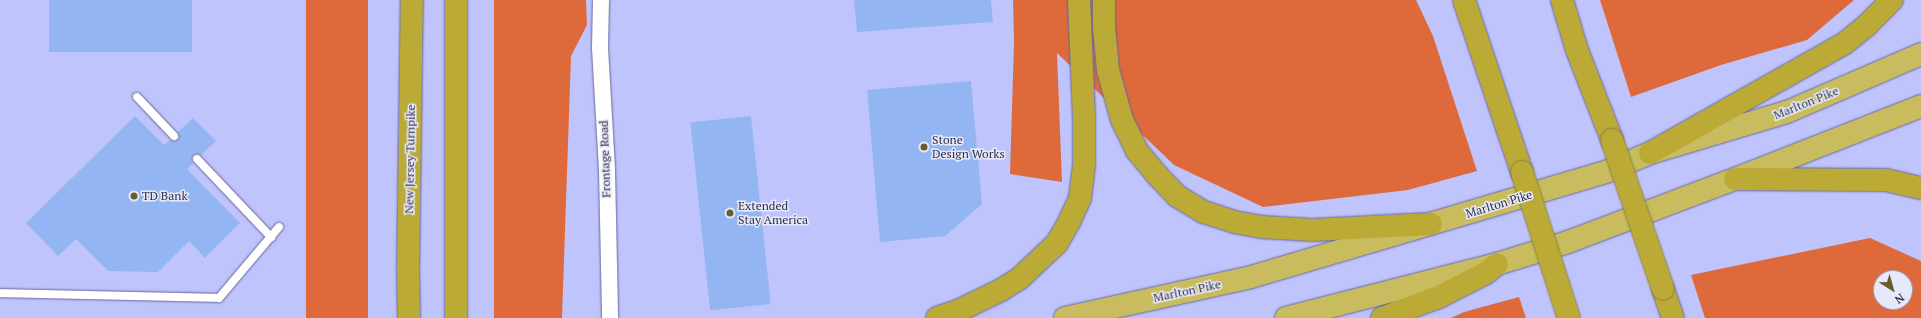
<!DOCTYPE html>
<html>
<head>
<meta charset="utf-8">
<style>
  body { margin:0 }
  #map { position:relative; width:1921px; height:318px; overflow:hidden; background:#c0c4fc; font-family:"PT Serif",serif }
  div>[style] { position:absolute }
  .forest>* { inset:0; background:#de6a3c; transform-origin:0 0 }
  .building>* { inset:0; background:#93b6f2; transform-origin:0 0 }
  .roads { filter:drop-shadow(0 0 1px #66699b) drop-shadow(0 0 1px #66699b) }
  .service>* { height:8px; margin:-4px; padding:0 4px; transform-origin:4px; border-radius:4px; background:#fff }
  .minor>* { height:16px; margin:-8px; padding:0 8px; transform-origin:8px; border-radius:8px; background:#fff }
  .trunk>* { height:22px; margin:-11px; padding:0 11px; transform-origin:11px; border-radius:11px; background:#c8bc5e }
  .motorway>* { height:22px; margin:-11px; padding:0 11px; transform-origin:11px; border-radius:11px; background:#bbab36 }
  .bridges { filter:drop-shadow(0 0 1px #8a803b) drop-shadow(0 0 1px #8a803b) }
  .motorway-bridge>* { height:22px; margin:-11px; padding:0 11px; transform-origin:11px; border-radius:11px; background:#bbab36 }
  .dots>* { width:11px; height:11px; translate:-50% -50%; box-sizing:border-box; border:2px solid #e7e9fa; border-radius:50% }
  span { translate:-50% -50%; white-space:nowrap; text-align:center; line-height:1.15; -webkit-text-stroke:3px #e7e9fa; paint-order:stroke }
  .street-label { font-size:12px; color:#2e2f45 }
  .poi-label { font-size:12px; color:#2e2f45 }
  .left { translate:0 -50%; text-align:left }
  .north { position:absolute; left:1873px; top:270px; width:40px; height:40px; box-sizing:border-box; background:#e7e9fa; border:1px solid #9d9fb2; border-radius:50%; rotate:143deg; font-size:11px; font-weight:700; line-height:16px; text-align:center; color:#2e2f45 }
  .north::after { content:''; display:block; margin:auto; width:14px; height:18px; background:#665e2b; clip-path:polygon(50% 0,100% 100%,50% 72%,0 100%) }
</style>
</head>
<body>
<div id="map">
  <div class="forest">
    <i style="left:306px;top:0;width:62px;height:318px"></i>
    <i style="clip-path:polygon(494px 0,586px 0,587px 25px,571px 56px,562px 318px,494px 318px)"></i>
    <i style="clip-path:polygon(1013px 0,1416px 0,1433px 36px,1477px 171px,1408px 190px,1263px 207px,1174px 165px,1057px 53px,1062px 182px,1010px 174px,1014px 42px)"></i>
    <i style="clip-path:polygon(1600px 0,1854px 0,1807px 40px,1721px 65px,1631px 97px)"></i>
    <i style="clip-path:polygon(evenodd,1870px 238px,1921px 261px,1921px 318px,1705px 318px,1691px 275px,1870px 238px,1881px 278px,1905px 278px,1905px 302px,1881px 302px,1881px 278px)"></i>
    <i style="clip-path:polygon(1519px 297px,1526px 318px,1451px 318px,1464px 312px)"></i>
  </div>
  <div class="building">
    <i style="left:49px;top:0;width:143px;height:52px"></i>
    <i style="clip-path:polygon(854px 0,991px 0,993px 22px,857px 32px)"></i>
    <i style="clip-path:polygon(971px 81px,982px 204px,945px 236px,880px 242px,867px 90px)"></i>
    <i style="clip-path:polygon(135px 116px,164px 145px,170px 140px,175px 141px,178px 140px,178px 132px,193px 118px,216px 141px,201px 155px,196px 154px,193px 155px,192px 160px,193px 163px,187px 169px,240px 223px,205px 258px,189px 241px,158px 272px,108px 271px,76px 239px,58px 256px,26px 223px)"></i>
    <i style="left:751px;top:116px;width:189px;height:61px;rotate:84deg"></i>
  </div>
  <div class="roads">
    <div class="service">
      <i style="left:137px;top:97px;width:54px;rotate:46.5deg"></i>
      <i style="left:197px;top:159px;width:108px;rotate:46.5deg"></i>
      <i style="left:0;top:293px;width:219px;rotate:1.3deg"></i>
      <i style="left:219px;top:298px;width:93px;rotate:-49.8deg"></i>
    </div>
    <div class="minor">
      <i style="left:601px;top:0;width:48px;rotate:91.2deg"></i>
      <i style="left:600px;top:48px;width:122px;rotate:86.7deg"></i>
      <i style="left:607px;top:170px;width:148px;rotate:88.8deg"></i>
    </div>
    <div class="trunk">
      <i style="left:1065px;top:318px;width:190px;rotate:-12.4deg"></i>
      <i style="left:1251px;top:277px;width:372px;rotate:-16.5deg"></i>
      <i style="left:1608px;top:171px;width:46px;rotate:-23.2deg"></i>
      <i style="left:1650px;top:153px;width:143px;rotate:-16.7deg"></i>
      <i style="left:1787px;top:112px;width:146px;rotate:-23.4deg"></i>
      <i style="left:1286px;top:318px;width:218px;rotate:-14.4deg"></i>
      <i style="left:1497px;top:264px;width:74px;rotate:-17.2deg"></i>
      <i style="left:1568px;top:242px;width:178px;rotate:-20.7deg"></i>
      <i style="left:1735px;top:179px;width:200px;rotate:-21.4deg"></i>
    </div>
    <div class="motorway">
      <i style="left:1104px;top:0;width:27px;rotate:90deg"></i>
      <i style="left:1104px;top:27px;width:43px;rotate:84.7deg"></i>
      <i style="left:1108px;top:70px;width:52px;rotate:74.4deg"></i>
      <i style="left:1122px;top:120px;width:34px;rotate:64deg"></i>
      <i style="left:1137px;top:151px;width:30px;rotate:50deg"></i>
      <i style="left:1156px;top:174px;width:30px;rotate:46deg"></i>
      <i style="left:1177px;top:196px;width:31px;rotate:31deg"></i>
      <i style="left:1204px;top:212px;width:32px;rotate:18deg"></i>
      <i style="left:1234px;top:222px;width:28px;rotate:10deg"></i>
      <i style="left:1262px;top:227px;width:50px;rotate:3.4deg"></i>
      <i style="left:1312px;top:230px;width:119px;rotate:-2.9deg"></i>
      <i style="left:1464px;top:0;width:182px;rotate:71.4deg"></i>
      <i style="left:1562px;top:0;width:52px;rotate:73.3deg"></i>
      <i style="left:1577px;top:50px;width:97px;rotate:68.7deg"></i>
      <i style="left:1650px;top:153px;width:224px;rotate:-29.4deg"></i>
      <i style="left:1845px;top:43px;width:28px;rotate:-39deg"></i>
      <i style="left:1867px;top:25px;width:35px;rotate:-45deg"></i>
      <i style="left:1735px;top:179px;width:151px;rotate:0.4deg"></i>
      <i style="left:1886px;top:180px;width:36px;rotate:13deg"></i>
      <i style="left:1663px;top:289px;width:31px;rotate:71deg"></i>
      <i style="left:409px;top:318px;width:46px;rotate:-91.2deg"></i>
      <i style="left:408px;top:272px;width:272px;rotate:-89.2deg"></i>
      <i style="left:456px;top:318px;width:318px;rotate:-90deg"></i>
      <i style="left:937px;top:318px;width:24px;rotate:-19deg"></i>
      <i style="left:960px;top:310px;width:46px;rotate:-26deg"></i>
      <i style="left:1001px;top:290px;width:22px;rotate:-32deg"></i>
      <i style="left:1020px;top:278px;width:51px;rotate:-43.4deg"></i>
      <i style="left:1057px;top:243px;width:24px;rotate:-60deg"></i>
      <i style="left:1069px;top:222px;width:26px;rotate:-65deg"></i>
      <i style="left:1080px;top:198px;width:34px;rotate:-83deg"></i>
      <i style="left:1084px;top:164px;width:46px;rotate:-90deg"></i>
      <i style="left:1084px;top:118px;width:118px;rotate:-92.4deg"></i>
      <i style="left:1382px;top:318px;width:61px;rotate:-20.2deg"></i>
      <i style="left:1439px;top:297px;width:53px;rotate:-27.1deg"></i>
      <i style="left:1486px;top:273px;width:14px;rotate:-39deg"></i>
    </div>
  </div>
  <div class="bridges">
    <div class="motorway-bridge">
      <i style="left:1612px;top:140px;width:157px;rotate:71.1deg"></i>
      <i style="left:1522px;top:172px;width:153px;rotate:72.2deg"></i>
    </div>
  </div>
  <div class="dots">
    <i style="left:924px;top:147px;background:#665e2b"></i>
    <i style="left:134px;top:196px;background:#665e2b"></i>
    <i style="left:730px;top:213px;background:#665e2b"></i>
  </div>
  <div class="street-label">
    <span style="left:1806px;top:103px;rotate:-22deg">Marlton Pike</span>
    <span style="left:410px;top:159px;rotate:-89deg">New Jersey Turnpike</span>
    <span style="left:605px;top:159px;rotate:-92deg">Frontage Road</span>
    <span style="left:1499px;top:204px;rotate:-17deg">Marlton Pike</span>
    <span style="left:1187px;top:291px;rotate:-12deg">Marlton Pike</span>
  </div>
  <div class="poi-label">
    <span class="left" style="left:932px;top:147px">Stone<br>Design Works</span>
    <span class="left" style="left:142px;top:196px">TD Bank</span>
    <span class="left" style="left:738px;top:213px">Extended<br>Stay America</span>
  </div>
  <div class="north">N</div>
</div>
</body>
</html>
